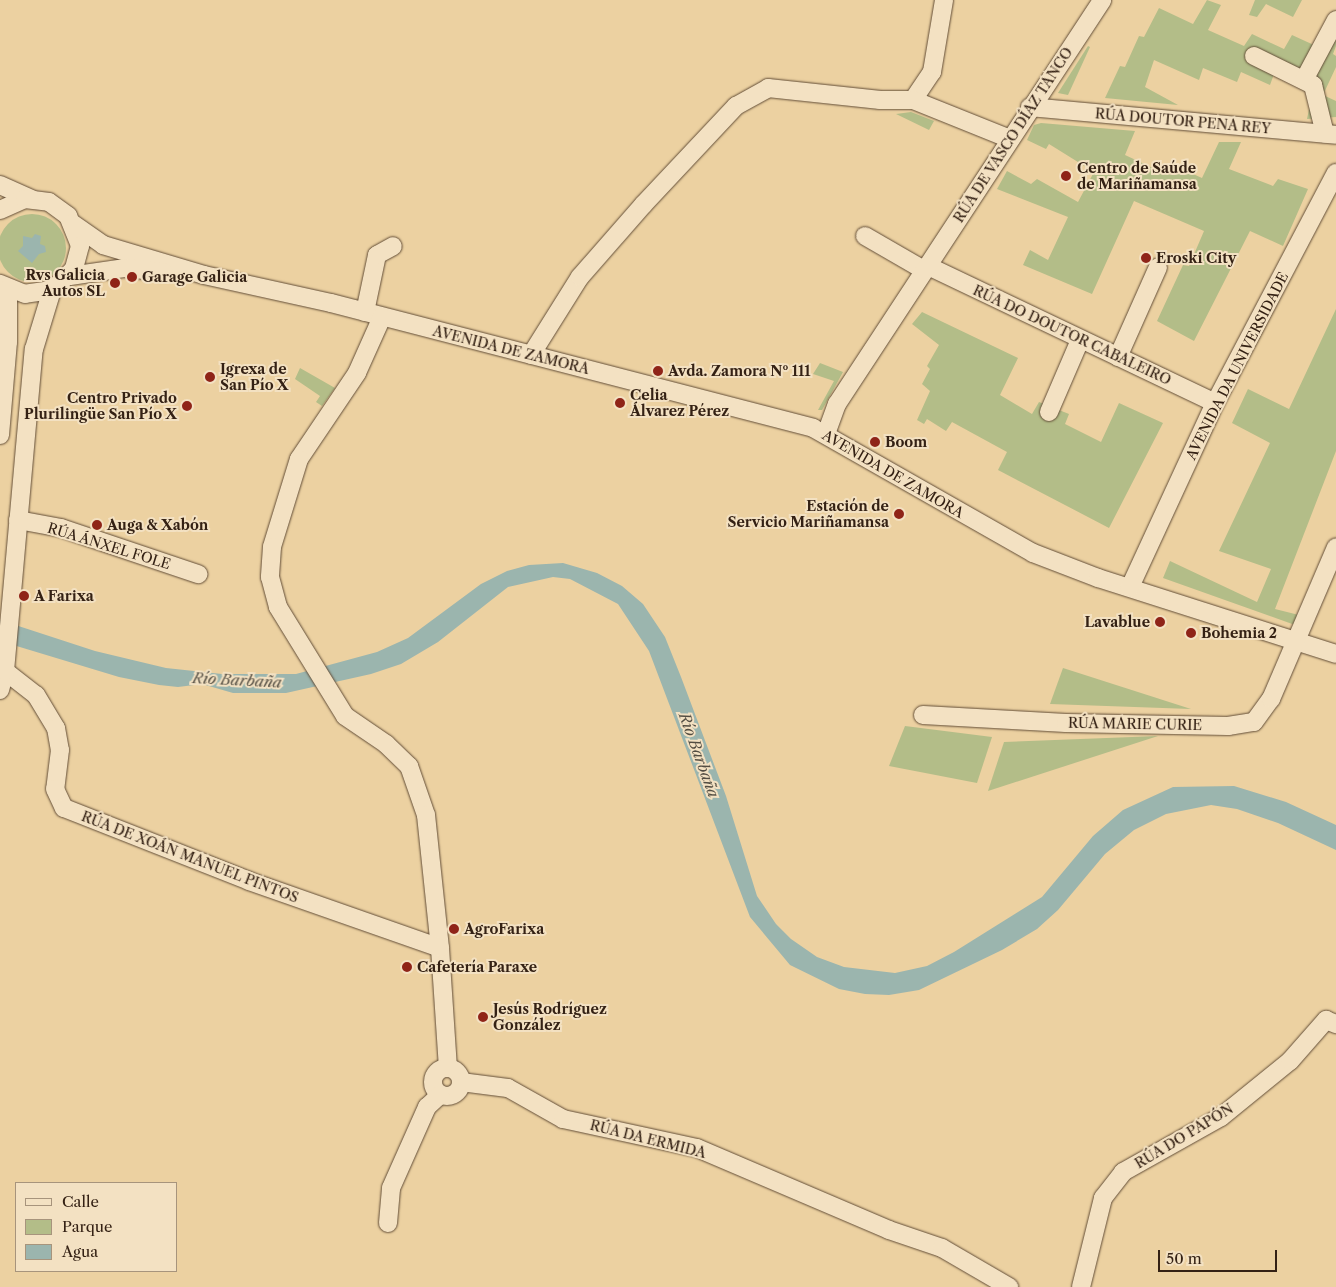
<!DOCTYPE html>
<html>
<head>
<meta charset="utf-8">
<style>
  body { margin:0 }
  #map { position:relative; width:1336px; height:1287px; overflow:hidden; background:#ecd1a1; font-family:"Libre Caslon Text",serif }
  div>[style] { position:absolute }
  .green>* { inset:0; background:#b3bd88 }
  .round { border-radius:50% }
  .water>* { inset:0; background:#9bb5ae }
  .roads { filter:drop-shadow(0 0 1px #624d37) drop-shadow(0 0 1px #624d37) }
  .minor>* { height:18px; margin:-9px; padding:0 9px; transform-origin:9px; border-radius:9px; background:#f3e1c2 }
  .minor>.ring { margin:-9px; padding:0; box-sizing:content-box; background:none; border:18px solid #f3e1c2; border-radius:50% }
  .dots>* { width:14px; height:14px; translate:-50% -50%; box-sizing:border-box; border:2px solid #f3e1c2; border-radius:50% }
  span { translate:-50% -50%; white-space:nowrap; text-align:center; line-height:1.15; -webkit-text-stroke:4px #f3e1c2; paint-order:stroke }
  .street-label { font-size:14px; color:#342114 }
  .poi-label { font-size:14px; color:#342114; font-weight:700 }
  .left { translate:0 -50%; text-align:left }
  .right { translate:-100% -50%; text-align:right }
  .water-label { font-size:15px; color:#534d42; font-style:italic }
  .legend { position:absolute; left:15px; top:1182px; width:162px; height:90px; box-sizing:border-box; background:#f3e1c2; border:1px solid #a7947c; margin:0; padding:6px 9px; list-style:none; font-size:15px; color:#342114 }
  .legend li { display:flex; align-items:center; gap:10px; height:25px }
  .legend b { width:25px; border:1px solid #a7947c }
  .scale { position:absolute; left:1158px; top:1250px; width:119px; height:22px; box-sizing:border-box; border:2px solid #342114; border-top:0; padding-left:6px; font-size:15px; line-height:18px; white-space:nowrap; color:#342114; -webkit-text-stroke:4px #f3e1c2; paint-order:stroke }
</style>
</head>
<body>
<div id="map">
  <div class="green">
    <i style="clip-path:polygon(1207px 0,1221px 5px,1208px 30px,1244px 46px,1252px 34px,1284px 49px,1292px 35px,1316px 46px,1333px 11px,1336px 12px,1336px 46px,1333px 54px,1336px 56px,1336px 67px,1323px 95px,1336px 101px,1336px 117px,1307px 119px,1312px 95px,1274px 74px,1270px 85px,1241px 72px,1237px 82px,1203px 68px,1199px 80px,1154px 60px,1145px 87px,1178px 105px,1105px 98px,1120px 66px,1125px 67px,1139px 36px,1144px 37px,1159px 8px,1193px 24px)"></i>
    <i style="clip-path:polygon(1255px 0,1302px 0,1293px 17px,1266px 4px,1257px 17px,1249px 15px)"></i>
    <i style="clip-path:polygon(1088px 46px,1090px 47px,1068px 95px,1058px 93px)"></i>
    <i style="clip-path:polygon(911px 112px,934px 121px,929px 130px,896px 114px)"></i>
    <i style="clip-path:polygon(1041px 123px,1135px 131px,1125px 155px,1166px 174px,1171px 164px,1202px 178px,1219px 142px,1241px 142px,1229px 169px,1273px 186px,1278px 179px,1308px 189px,1283px 246px,1250px 231px,1194px 341px,1157px 321px,1183px 265px,1189px 266px,1204px 231px,1134px 201px,1092px 294px,1023px 265px,1030px 250px,1048px 260px,1068px 217px,997px 189px,1007px 171px,1031px 184px,1037px 179px,1078px 202px,1094px 172px,1049px 144px,1046px 149px,1027px 140px,1034px 125px)"></i>
    <i class="round" style="left:-2px;top:214px;width:68px;height:68px"></i>
    <i style="clip-path:polygon(1336px 309px,1336px 451px,1275px 609px,1299px 615px,1295px 625px,1163px 578px,1170px 561px,1257px 602px,1271px 569px,1219px 551px,1270px 443px,1232px 423px,1248px 389px,1289px 409px)"></i>
    <i style="clip-path:polygon(922px 312px,1018px 358px,1000px 395px,1032px 414px,1039px 402px,1069px 414px,1065px 424px,1101px 442px,1119px 403px,1163px 423px,1109px 528px,998px 470px,1007px 452px,952px 422px,946px 431px,927px 419px,924px 424px,917px 420px,930px 391px,922px 384px,930px 369px,927px 366px,939px 345px,912px 324px)"></i>
    <i style="clip-path:polygon(820px 363px,843px 372px,822px 410px,818px 410px,834px 381px,813px 374px)"></i>
    <i style="clip-path:polygon(300px 368px,335px 388px,322px 406px,316px 402px,320px 396px,295px 379px)"></i>
    <i style="clip-path:polygon(1063px 668px,1191px 709px,1050px 704px)"></i>
    <i style="clip-path:polygon(905px 726px,992px 737px,977px 783px,889px 766px)"></i>
    <i style="clip-path:polygon(1158px 736px,988px 791px,1004px 742px)"></i>
  </div>
  <div class="water">
    <i style="clip-path:polygon(35px 234px,41px 236px,40px 244px,45px 246px,46px 252px,39px 254px,32px 263px,18px 251px,23px 246px,23px 236px,32px 238px)"></i>
    <i style="clip-path:polygon(563px 563px,597px 573px,622px 586px,643px 604px,665px 637px,681px 677px,726px 796px,757px 896px,776px 924px,791px 939px,817px 957px,844px 967px,895px 973px,927px 966px,954px 952px,1042px 897px,1093px 836px,1123px 810px,1173px 787px,1234px 786px,1286px 802px,1336px 825px,1336px 850px,1278px 823px,1237px 809px,1211px 805px,1166px 814px,1134px 830px,1105px 854px,1058px 910px,1037px 929px,1002px 950px,919px 990px,889px 995px,865px 994px,839px 989px,790px 965px,750px 917px,649px 651px,618px 604px,570px 579px,553px 577px,508px 587px,438px 642px,401px 664px,371px 674px,286px 693px,233px 693px,202px 684px,178px 687px,159px 685px,119px 677px,0 641px,0 620px,95px 651px,166px 668px,222px 674px,296px 674px,377px 652px,408px 638px,481px 584px,507px 571px,529px 565px)"></i>
  </div>
  <div class="roads">
    <div class="minor">
      <i style="left:1254px;top:56px;width:66px;rotate:26.2deg"></i>
      <i style="left:1313px;top:85px;width:50px;rotate:76.2deg"></i>
      <i style="left:1304px;top:80px;width:68px;rotate:-61.9deg"></i>
      <i style="left:913px;top:100px;width:34px;rotate:-56deg"></i>
      <i style="left:932px;top:72px;width:73px;rotate:-80.5deg"></i>
      <i style="left:1030px;top:107px;width:307px;rotate:5.2deg"></i>
      <i style="left:0;top:185px;width:35px;rotate:24deg"></i>
      <i style="left:0;top:210px;width:27px;rotate:-24deg"></i>
      <i style="left:25px;top:199px;width:24px;rotate:7deg"></i>
      <i style="left:49px;top:202px;width:24px;rotate:36deg"></i>
      <i style="left:68px;top:216px;width:32px;rotate:68deg"></i>
      <i style="left:80px;top:246px;width:24px;rotate:105deg"></i>
      <i style="left:74px;top:269px;width:30px;rotate:136deg"></i>
      <i style="left:52px;top:290px;width:27px;rotate:172deg"></i>
      <i style="left:25px;top:294px;width:27px;rotate:-158deg"></i>
      <i style="left:72px;top:223px;width:38px;rotate:35deg"></i>
      <i style="left:103px;top:245px;width:105px;rotate:16.5deg"></i>
      <i style="left:204px;top:275px;width:130px;rotate:12.4deg"></i>
      <i style="left:331px;top:303px;width:498px;rotate:14.5deg"></i>
      <i style="left:813px;top:428px;width:253px;rotate:29.6deg"></i>
      <i style="left:1033px;top:553px;width:70px;rotate:21deg"></i>
      <i style="left:1098px;top:578px;width:250px;rotate:17.7deg"></i>
      <i style="left:865px;top:236px;width:68px;rotate:30deg"></i>
      <i style="left:928px;top:266px;width:318px;rotate:25.5deg"></i>
      <i style="left:70px;top:276px;width:56px;rotate:-8.3deg"></i>
      <i style="left:125px;top:268px;width:39px;rotate:6deg"></i>
      <i style="left:365px;top:312px;width:58px;rotate:-78.1deg"></i>
      <i style="left:377px;top:255px;width:18px;rotate:-29deg"></i>
      <i style="left:382px;top:317px;width:61px;rotate:114.1deg"></i>
      <i style="left:357px;top:373px;width:104px;rotate:124deg"></i>
      <i style="left:299px;top:459px;width:92px;rotate:107.1deg"></i>
      <i style="left:272px;top:547px;width:30px;rotate:94deg"></i>
      <i style="left:270px;top:577px;width:31px;rotate:75deg"></i>
      <i style="left:278px;top:607px;width:128px;rotate:58.4deg"></i>
      <i style="left:345px;top:716px;width:50px;rotate:34.3deg"></i>
      <i style="left:386px;top:744px;width:32px;rotate:44deg"></i>
      <i style="left:409px;top:766px;width:52px;rotate:70.9deg"></i>
      <i style="left:426px;top:815px;width:134px;rotate:84deg"></i>
      <i style="left:440px;top:948px;width:120px;rotate:86.2deg"></i>
      <i style="left:531px;top:355px;width:92px;rotate:-57.9deg"></i>
      <i style="left:580px;top:277px;width:96px;rotate:-48.8deg"></i>
      <i style="left:643px;top:205px;width:136px;rotate:-46.8deg"></i>
      <i style="left:736px;top:106px;width:37px;rotate:-29deg"></i>
      <i style="left:768px;top:88px;width:113px;rotate:6.1deg"></i>
      <i style="left:880px;top:100px;width:33px"></i>
      <i style="left:913px;top:100px;width:105px;rotate:21.9deg"></i>
      <i style="left:1118px;top:357px;width:98px;rotate:-66deg"></i>
      <i style="left:1049px;top:412px;width:78px;rotate:-66.7deg"></i>
      <i style="left:826px;top:434px;width:32px;rotate:-70deg"></i>
      <i style="left:837px;top:404px;width:483px;rotate:-56.7deg"></i>
      <i style="left:0;top:435px;width:93px;rotate:-85.1deg"></i>
      <i style="left:8px;top:342px;width:53px;rotate:-90deg"></i>
      <i style="left:18px;top:520px;width:44px;rotate:10.5deg"></i>
      <i style="left:61px;top:528px;width:145px;rotate:18.6deg"></i>
      <i style="left:1130px;top:587px;width:203px;rotate:-65.2deg"></i>
      <i style="left:1215px;top:403px;width:260px;rotate:-62.3deg"></i>
      <i style="left:5px;top:671px;width:39px;rotate:38deg"></i>
      <i style="left:36px;top:695px;width:39px;rotate:59deg"></i>
      <i style="left:56px;top:728px;width:22px;rotate:80deg"></i>
      <i style="left:60px;top:750px;width:39px;rotate:97deg"></i>
      <i style="left:55px;top:789px;width:21px;rotate:65deg"></i>
      <i style="left:64px;top:808px;width:199px;rotate:21.5deg"></i>
      <i style="left:249px;top:881px;width:202px;rotate:19.3deg"></i>
      <i style="left:0;top:690px;width:20px;rotate:-75deg"></i>
      <i style="left:5px;top:671px;width:323px;rotate:-84.9deg"></i>
      <i style="left:34px;top:349px;width:62px;rotate:-73deg"></i>
      <i style="left:923px;top:715px;width:143px;rotate:3.2deg"></i>
      <i style="left:1066px;top:723px;width:162px;rotate:1.1deg"></i>
      <i style="left:1228px;top:726px;width:26px;rotate:-9deg"></i>
      <i style="left:1254px;top:722px;width:29px;rotate:-54deg"></i>
      <i style="left:1271px;top:699px;width:165px;rotate:-66.8deg"></i>
      <i class="ring" style="left:433px;top:1068px;width:10px;height:10px"></i>
      <i style="left:461px;top:1082px;width:47px;rotate:7.3deg"></i>
      <i style="left:508px;top:1088px;width:63px;rotate:29.4deg"></i>
      <i style="left:563px;top:1119px;width:137px;rotate:12.2deg"></i>
      <i style="left:697px;top:1148px;width:209px;rotate:23.1deg"></i>
      <i style="left:889px;top:1230px;width:56px;rotate:18.8deg"></i>
      <i style="left:942px;top:1248px;width:78px;rotate:30.2deg"></i>
      <i style="left:388px;top:1223px;width:35px;rotate:-85deg"></i>
      <i style="left:391px;top:1188px;width:89px;rotate:-66deg"></i>
      <i style="left:427px;top:1107px;width:18px;rotate:-43deg"></i>
      <i style="left:1081px;top:1287px;width:92px;rotate:-76.1deg"></i>
      <i style="left:1103px;top:1198px;width:33px;rotate:-52deg"></i>
      <i style="left:1123px;top:1172px;width:112px;rotate:-29.3deg"></i>
      <i style="left:1221px;top:1117px;width:89px;rotate:-39.1deg"></i>
      <i style="left:1290px;top:1061px;width:55px;rotate:-48.7deg"></i>
      <i style="left:1326px;top:1020px;width:11px;rotate:22deg"></i>
    </div>
  </div>
  <div class="dots">
    <i style="left:1066px;top:176px;background:#8f2418"></i>
    <i style="left:1146px;top:258px;background:#8f2418"></i>
    <i style="left:132px;top:277px;background:#8f2418"></i>
    <i style="left:115px;top:283px;background:#8f2418"></i>
    <i style="left:658px;top:371px;background:#8f2418"></i>
    <i style="left:210px;top:377px;background:#8f2418"></i>
    <i style="left:620px;top:403px;background:#8f2418"></i>
    <i style="left:187px;top:406px;background:#8f2418"></i>
    <i style="left:875px;top:442px;background:#8f2418"></i>
    <i style="left:899px;top:514px;background:#8f2418"></i>
    <i style="left:97px;top:525px;background:#8f2418"></i>
    <i style="left:24px;top:596px;background:#8f2418"></i>
    <i style="left:1160px;top:622px;background:#8f2418"></i>
    <i style="left:1191px;top:633px;background:#8f2418"></i>
    <i style="left:454px;top:929px;background:#8f2418"></i>
    <i style="left:407px;top:967px;background:#8f2418"></i>
    <i style="left:483px;top:1017px;background:#8f2418"></i>
  </div>
  <div class="street-label">
    <span style="left:1183px;top:121px;rotate:5deg">RÚA DOUTOR PENA REY</span>
    <span style="left:1013px;top:135px;rotate:-57deg">RÚA DE VASCO DÍAZ TANCO</span>
    <span style="left:1072px;top:335px;rotate:25deg">RÚA DO DOUTOR CABALEIRO</span>
    <span style="left:511px;top:350px;rotate:14deg">AVENIDA DE ZAMORA</span>
    <span style="left:1237px;top:366px;rotate:-63deg">AVENIDA DA UNIVERSIDADE</span>
    <span style="left:893px;top:474px;rotate:30deg">AVENIDA DE ZAMORA</span>
    <span style="left:109px;top:546px;rotate:17deg">RÚA ÁNXEL FOLE</span>
    <span style="left:1135px;top:724px;rotate:1deg">RÚA MARIE CURIE</span>
    <span style="left:190px;top:857px;rotate:21deg">RÚA DE XOÁN MANUEL PINTOS</span>
    <span style="left:1184px;top:1136px;rotate:-31deg">RÚA DO PAPÓN</span>
    <span style="left:648px;top:1139px;rotate:14deg">RÚA DA ERMIDA</span>
  </div>
  <div class="poi-label">
    <span class="left" style="left:1077px;top:176px">Centro de Saúde<br>de Mariñamansa</span>
    <span class="left" style="left:1156px;top:258px">Eroski City</span>
    <span class="right" style="left:105px;top:283px">Rvs Galicia<br>Autos SL</span>
    <span class="left" style="left:142px;top:277px">Garage Galicia</span>
    <span class="left" style="left:220px;top:377px">Igrexa de<br>San Pío X</span>
    <span class="left" style="left:668px;top:371px">Avda. Zamora Nº 111</span>
    <span class="left" style="left:630px;top:403px">Celia<br>Álvarez Pérez</span>
    <span class="right" style="left:177px;top:406px">Centro Privado<br>Plurilingüe San Pío X</span>
    <span class="left" style="left:885px;top:442px">Boom</span>
    <span class="right" style="left:889px;top:514px">Estación de<br>Servicio Mariñamansa</span>
    <span class="left" style="left:107px;top:525px">Auga &amp; Xabón</span>
    <span class="left" style="left:34px;top:596px">A Farixa</span>
    <span class="right" style="left:1150px;top:622px">Lavablue</span>
    <span class="left" style="left:1201px;top:633px">Bohemia 2</span>
    <span class="left" style="left:464px;top:929px">AgroFarixa</span>
    <span class="left" style="left:417px;top:967px">Cafetería Paraxe</span>
    <span class="left" style="left:493px;top:1017px">Jesús Rodríguez<br>González</span>
  </div>
  <div class="water-label">
    <span style="left:237px;top:680px;rotate:3deg">Río Barbaña</span>
    <span style="left:699px;top:755px;rotate:70deg">Río Barbaña</span>
  </div>
  <ul class="legend">
  <li><b style="height:6px;background:#f3e1c2"></b>Calle</li>
  <li><b style="height:14px;background:#b3bd88"></b>Parque</li>
  <li><b style="height:14px;background:#9bb5ae"></b>Agua</li>
  </ul>
  <div class="scale">50 m</div>
</div>
</body>
</html>
